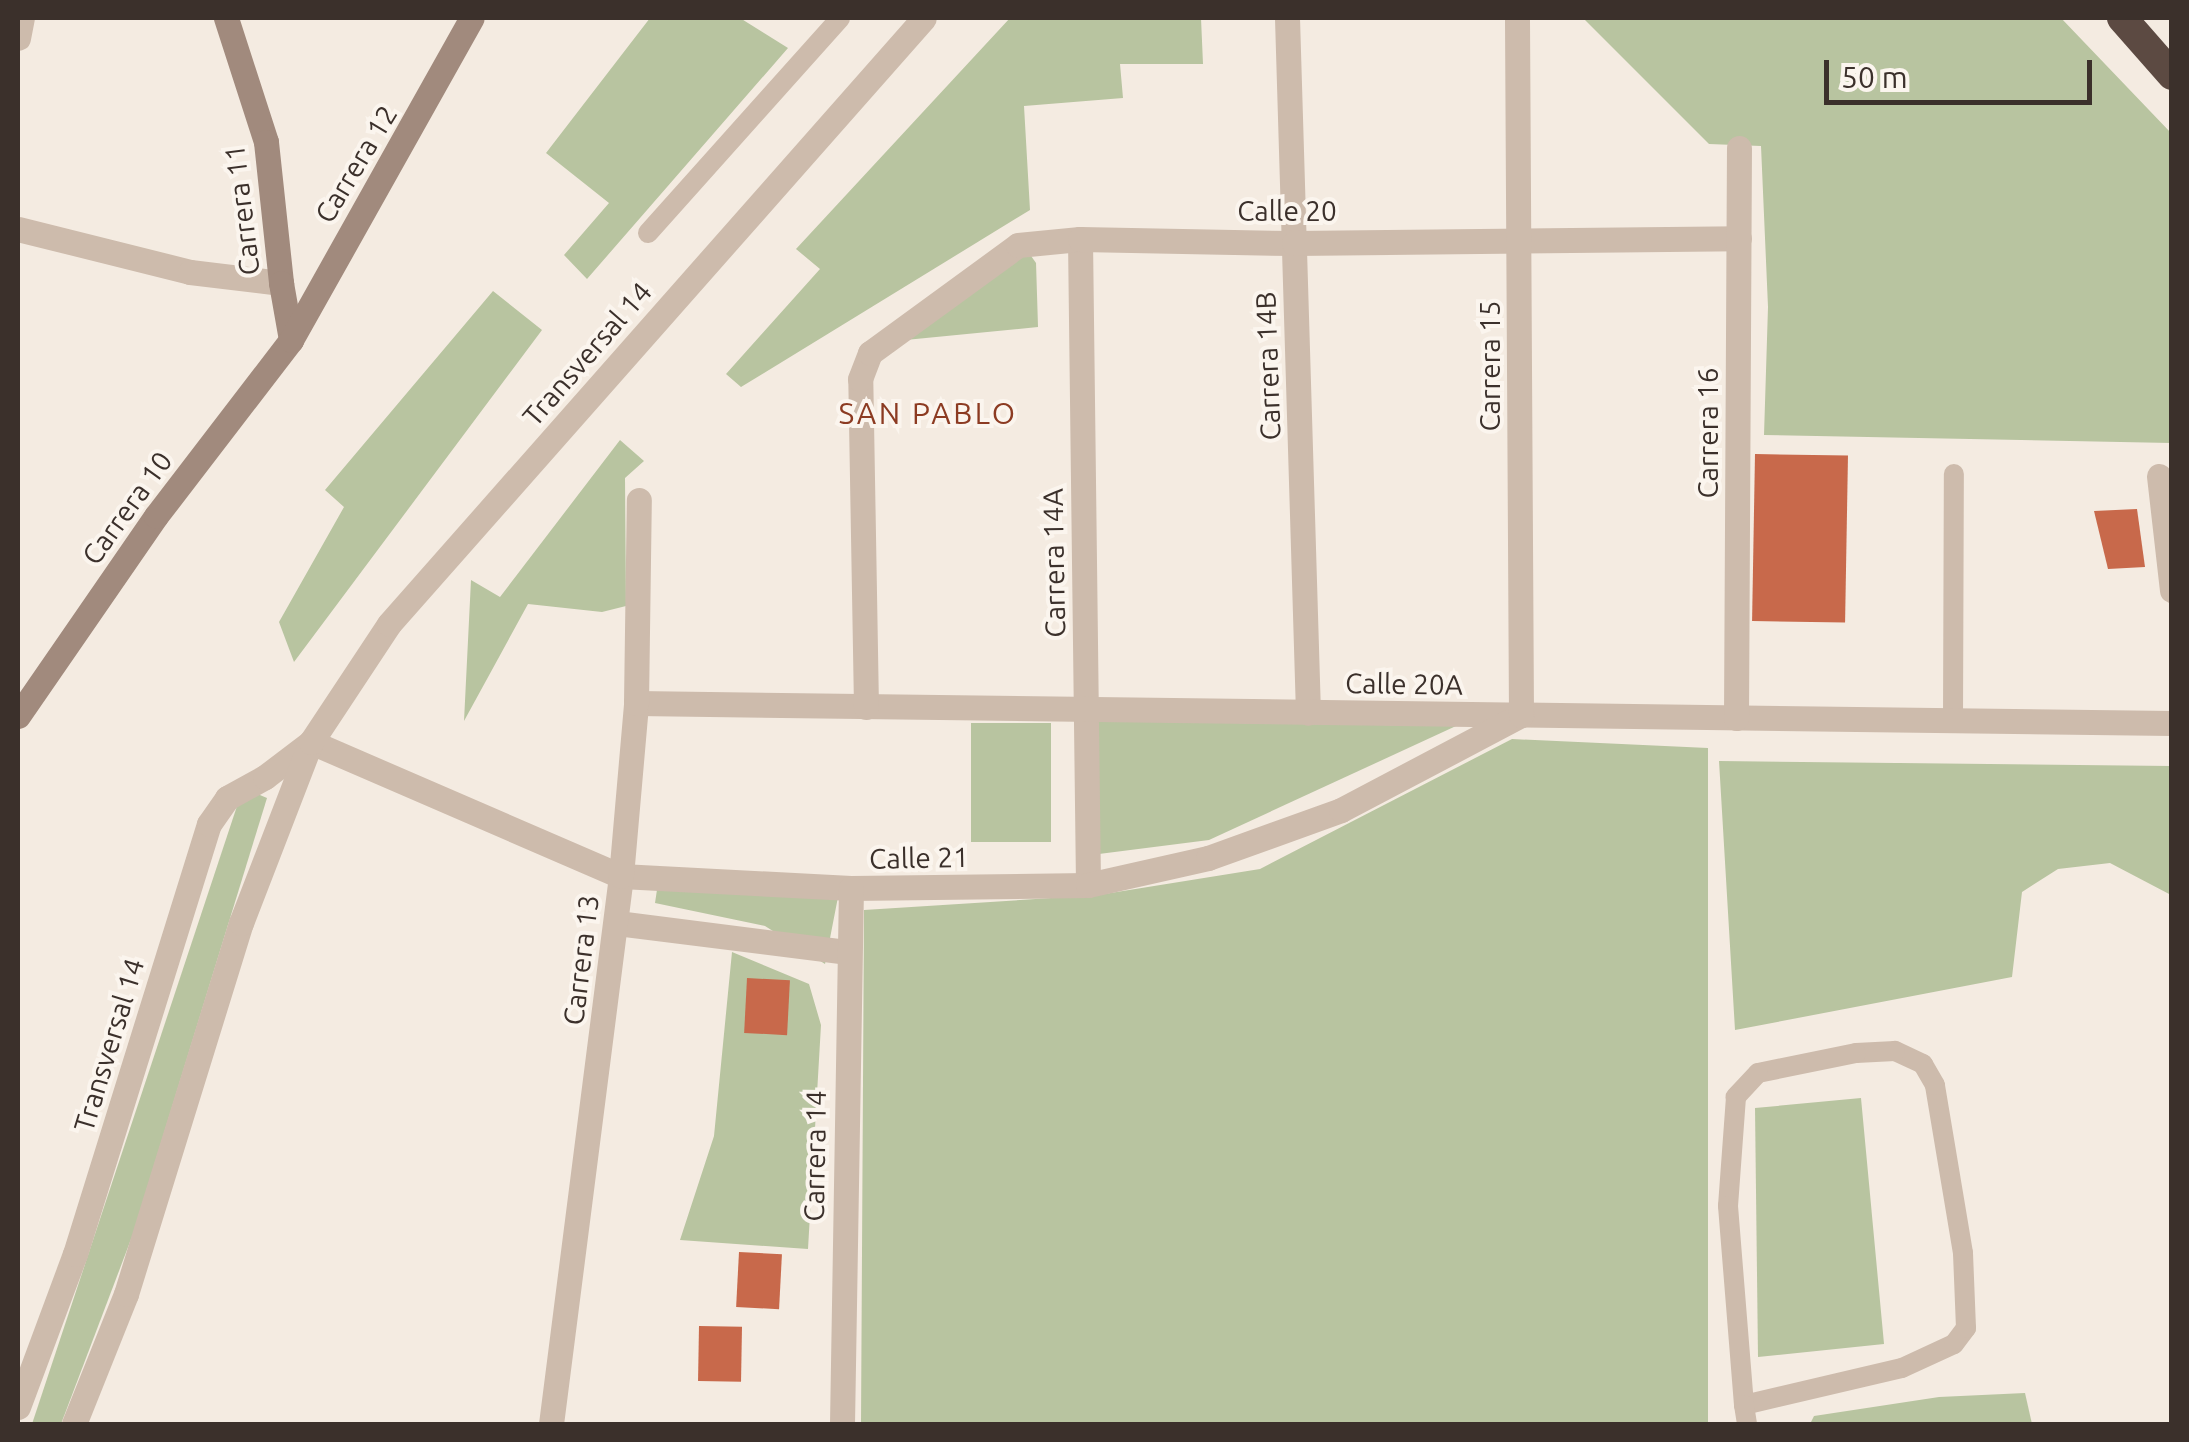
<!DOCTYPE html>
<html>
<head>
<meta charset="utf-8">
<style>
  body { margin:0 }
  #map { position:relative; width:2189px; height:1442px; overflow:hidden; background:#f4ebe1; font-family:Ubuntu,sans-serif }
  div>[style] { position:absolute }
  .green>* { inset:0; background:#b8c4a0; transform-origin:0 0 }
  .building>* { inset:0; background:#c8694b; transform-origin:0 0 }
  .lane>* { height:20px; margin:-10px; padding:0 10px; transform-origin:10px; border-radius:10px; background:#cdbbac }
  .street>* { height:25px; margin:-12.5px; padding:0 12.5px; transform-origin:12.5px; border-radius:12.5px; background:#cdbbac }
  .secondary>* { height:25px; margin:-12.5px; padding:0 12.5px; transform-origin:12.5px; border-radius:12.5px; background:#a18a7d }
  .highway>* { height:30px; margin:-15px; padding:0 15px; transform-origin:15px; border-radius:15px; background:#5c4a42 }
  span { translate:-50% -50%; white-space:nowrap; text-align:center; line-height:1.15; -webkit-text-stroke:8px #fbf5ee; paint-order:stroke }
  .street-label { font-size:28px; color:#3b302b }
  .neighbourhood-label { font-size:30px; color:#8c3b22; letter-spacing:2.5px }
  .frame { position:absolute; inset:0; border:20px solid #3b302b; pointer-events:none }
  .scale { position:absolute; left:1824px; top:60px; width:268px; height:45px; box-sizing:border-box; border:5px solid #3b302b; border-top:0; padding-left:12px; font-size:30px; line-height:35px; white-space:nowrap; color:#3b302b; -webkit-text-stroke:8px #fbf5ee; paint-order:stroke }
</style>
</head>
<body>
<div id="map">
  <div class="green">
    <i style="clip-path:polygon(650px 18px,740px 18px,788px 48px,587px 279px,564px 255px,609px 203px,546px 153px)"></i>
    <i style="clip-path:polygon(1010px 18px,1201px 18px,1203px 64px,1120px 64px,1123px 98px,1024px 106px,1030px 210px,741px 387px,726px 374px,820px 269px,796px 249px)"></i>
    <i style="clip-path:polygon(1583px 18px,2061px 18px,2171px 133px,2171px 443px,1764px 435px,1768px 307px,1761px 146px,1709px 144px)"></i>
    <i style="clip-path:polygon(1029px 253px,1036px 263px,1038px 327px,885px 342px)"></i>
    <i style="clip-path:polygon(493px 291px,542px 330px,294px 662px,279px 622px,344px 507px,325px 490px)"></i>
    <i style="clip-path:polygon(620px 440px,644px 461px,625px 478px,626px 606px,602px 612px,528px 604px,464px 721px,471px 580px,500px 597px)"></i>
    <i style="clip-path:polygon(1086px 721px,1456px 726px,1209px 840px,1091px 855px)"></i>
    <i style="left:971px;top:723px;width:80px;height:119px"></i>
    <i style="clip-path:polygon(1512px 739px,1708px 748px,1708px 1424px,861px 1424px,864px 910px,1098px 895px,1260px 869px)"></i>
    <i style="clip-path:polygon(1719px 761px,2171px 766px,2171px 895px,2110px 863px,2058px 869px,2022px 892px,2012px 977px,1735px 1030px)"></i>
    <i style="clip-path:polygon(243px 788px,267px 798px,133px 1234px,61px 1424px,32px 1424px)"></i>
    <i style="clip-path:polygon(658px 883px,838px 897px,825px 964px,765px 926px,655px 903px)"></i>
    <i style="clip-path:polygon(732px 952px,809px 984px,821px 1025px,808px 1249px,680px 1240px,714px 1136px)"></i>
    <i style="clip-path:polygon(1861px 1098px,1884px 1344px,1758px 1357px,1755px 1108px)"></i>
    <i style="clip-path:polygon(2025px 1393px,2032px 1424px,1810px 1424px,1814px 1416px,1939px 1397px)"></i>
  </div>
  <div class="building">
    <i style="left:1755px;top:454px;width:93px;height:167px;rotate:1deg"></i>
    <i style="clip-path:polygon(2137px 509px,2145px 567px,2108px 569px,2094px 511px)"></i>
    <i style="left:747px;top:978px;width:43px;height:55px;rotate:3deg"></i>
    <i style="left:739px;top:1252px;width:43px;height:55px;rotate:3deg"></i>
    <i style="left:699px;top:1326px;width:43px;height:55px;rotate:1deg"></i>
  </div>
  <div class="lane">
    <i style="left:648px;top:233px;width:288px;rotate:-48.2deg"></i>
    <i style="left:1953px;top:720px;width:246px;rotate:-89.8deg"></i>
    <i style="left:1744px;top:1405px;width:162px;rotate:-13.2deg"></i>
    <i style="left:1902px;top:1368px;width:57px;rotate:-24.8deg"></i>
    <i style="left:1954px;top:1344px;width:20px;rotate:-53deg"></i>
    <i style="left:1966px;top:1328px;width:75px;rotate:-92.3deg"></i>
    <i style="left:1963px;top:1253px;width:170px;rotate:-99.5deg"></i>
    <i style="left:1935px;top:1085px;width:24px;rotate:-120deg"></i>
    <i style="left:1923px;top:1064px;width:31px;rotate:-155deg"></i>
    <i style="left:1895px;top:1051px;width:39px;rotate:177deg"></i>
    <i style="left:1856px;top:1053px;width:100px;rotate:168.5deg"></i>
    <i style="left:1758px;top:1073px;width:33px;rotate:133deg"></i>
    <i style="left:1736px;top:1097px;width:109px;rotate:94.2deg"></i>
    <i style="left:1728px;top:1206px;width:200px;rotate:85.4deg"></i>
    <i style="left:1744px;top:1405px;width:19px;rotate:81deg"></i>
  </div>
  <div class="street">
    <i style="left:1287px;top:18px;width:695px;rotate:88.27deg"></i>
    <i style="left:18px;top:38px;width:20px;rotate:-79deg"></i>
    <i style="left:18px;top:229px;width:177px;rotate:14deg"></i>
    <i style="left:190px;top:272px;width:92px;rotate:6.9deg"></i>
    <i style="left:1080px;top:239px;width:646px;rotate:89.29deg"></i>
    <i style="left:2159px;top:476px;width:115px;rotate:83.5deg"></i>
    <i style="left:636px;top:703px;width:1536px;rotate:0.75deg"></i>
    <i style="left:866px;top:707px;width:328px;rotate:-91deg"></i>
    <i style="left:860px;top:379px;width:28px;rotate:-69deg"></i>
    <i style="left:870px;top:353px;width:183px;rotate:-36.1deg"></i>
    <i style="left:1018px;top:245px;width:62px;rotate:-5.5deg"></i>
    <i style="left:1080px;top:239px;width:214px;rotate:1.1deg"></i>
    <i style="left:1294px;top:243px;width:445px;rotate:-0.6deg"></i>
    <i style="left:1736px;top:718px;width:570px;rotate:-89.7deg"></i>
    <i style="left:311px;top:742px;width:338px;rotate:23.4deg"></i>
    <i style="left:621px;top:876px;width:230px;rotate:3deg"></i>
    <i style="left:851px;top:888px;width:237px;rotate:-0.7deg"></i>
    <i style="left:1088px;top:885px;width:123px;rotate:-12.7deg"></i>
    <i style="left:1208px;top:858px;width:141px;rotate:-19.8deg"></i>
    <i style="left:1341px;top:810px;width:204px;rotate:-27.8deg"></i>
    <i style="left:1521px;top:715px;width:697px;rotate:-90.33deg"></i>
    <i style="left:617px;top:923px;width:233px;rotate:7.2deg"></i>
    <i style="left:18px;top:1407px;width:163px;rotate:-69.6deg"></i>
    <i style="left:75px;top:1254px;width:450px;rotate:-72.7deg"></i>
    <i style="left:209px;top:824px;width:32px;rotate:-55deg"></i>
    <i style="left:227px;top:798px;width:43px;rotate:-28.9deg"></i>
    <i style="left:265px;top:777px;width:58px;rotate:-37.3deg"></i>
    <i style="left:74px;top:1424px;width:140px;rotate:-68.2deg"></i>
    <i style="left:126px;top:1294px;width:388px;rotate:-72.8deg"></i>
    <i style="left:241px;top:923px;width:194px;rotate:-68.9deg"></i>
    <i style="left:311px;top:742px;width:141px;rotate:-56.5deg"></i>
    <i style="left:389px;top:624px;width:808px;rotate:-48.56deg"></i>
    <i style="left:551px;top:1424px;width:552px;rotate:-82.72deg"></i>
    <i style="left:621px;top:876px;width:174px;rotate:-85deg"></i>
    <i style="left:636px;top:703px;width:203px;rotate:-89.2deg"></i>
    <i style="left:842px;top:1424px;width:536px;rotate:-89.04deg"></i>
  </div>
  <div class="secondary">
    <i style="left:226px;top:18px;width:130px;rotate:72.1deg"></i>
    <i style="left:266px;top:142px;width:142px;rotate:83.9deg"></i>
    <i style="left:281px;top:283px;width:58px;rotate:80deg"></i>
    <i style="left:18px;top:716px;width:243px;rotate:-55.4deg"></i>
    <i style="left:156px;top:516px;width:222px;rotate:-52.5deg"></i>
    <i style="left:291px;top:340px;width:369px;rotate:-60.7deg"></i>
  </div>
  <div class="highway">
    <i style="left:2122px;top:18px;width:76px;rotate:48.7deg"></i>
  </div>
  <div class="street-label">
    <span style="left:356px;top:164px;rotate:-59deg">Carrera 12</span>
    <span style="left:242px;top:210px;rotate:-97deg">Carrera 11</span>
    <span style="left:1287px;top:211px">Calle 20</span>
    <span style="left:587px;top:354px;rotate:-49deg">Transversal 14</span>
    <span style="left:1268px;top:366px;rotate:-92deg">Carrera 14B</span>
    <span style="left:1490px;top:366px;rotate:-90deg">Carrera 15</span>
    <span style="left:1708px;top:433px;rotate:-90deg">Carrera 16</span>
    <span style="left:127px;top:508px;rotate:-54deg">Carrera 10</span>
    <span style="left:1054px;top:563px;rotate:-91deg">Carrera 14A</span>
    <span style="left:1404px;top:684px;rotate:1deg">Calle 20A</span>
    <span style="left:919px;top:858px;rotate:-1deg">Calle 21</span>
    <span style="left:581px;top:960px;rotate:-83deg">Carrera 13</span>
    <span style="left:109px;top:1045px;rotate:-73deg">Transversal 14</span>
    <span style="left:815px;top:1156px;rotate:-89deg">Carrera 14</span>
  </div>
  <div class="neighbourhood-label">
    <span style="left:928px;top:413px">SAN PABLO</span>
  </div>
  <div class="frame"></div>
  <div class="scale">50 m</div>
</div>
</body>
</html>
